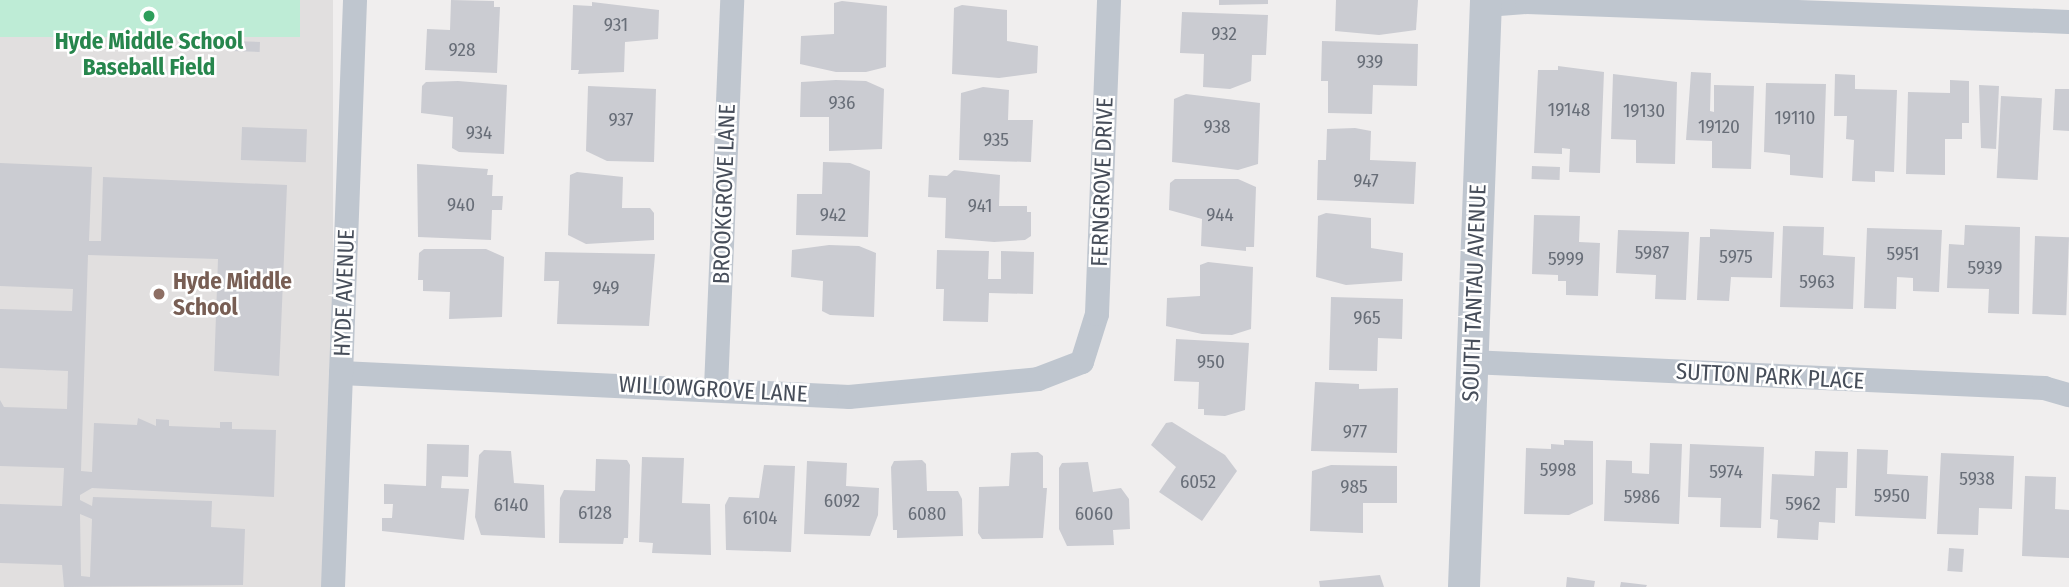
<!DOCTYPE html>
<html>
<head>
<meta charset="utf-8">
<style>
  body { margin:0 }
  #map { position:relative; width:2069px; height:587px; overflow:hidden; background:#f0eeee; font-family:"Fira Sans Condensed",sans-serif }
  div>[style] { position:absolute }
  .education>* { inset:0; background:#e1dfdf; transform-origin:0 0 }
  .green>* { inset:0; background:#beecd6; transform-origin:0 0 }
  .building>* { inset:0; background:#cbccd2; transform-origin:0 0 }
  .minor>* { height:24px; margin:-12px; padding:0 12px; transform-origin:12px; border-radius:12px; background:#bfc6cf }
  .tertiary>* { height:32px; margin:-16px; padding:0 16px; transform-origin:16px; border-radius:16px; background:#bfc6cf }
  .dots>* { width:19px; height:19px; translate:-50% -50%; box-sizing:border-box; border:4px solid #fff; border-radius:50% }
  span { translate:-50% -50%; white-space:nowrap; text-align:center; line-height:1.15; -webkit-text-stroke:5px #fff; paint-order:stroke }
  .number-label { font-size:19px; color:#686e78 }
  .number-label span { -webkit-text-stroke-width:0 }
  .leisure-label { font-size:23px; color:#27864d; font-weight:700 }
  .street-label { font-size:23px; color:#474e5a }
  .education-label { font-size:23px; color:#785e54; font-weight:700 }
  .left { translate:0 -50%; text-align:left }
</style>
</head>
<body>
<div id="map">
  <div class="education">
    <i style="left:0;top:0;width:333px;height:587px"></i>
  </div>
  <div class="green">
    <i style="left:0;top:0;width:300px;height:37px"></i>
  </div>
  <div class="building">
    <i style="clip-path:polygon(451px 0,494px 1px,494px 7px,500px 7px,497px 73px,425px 70px,427px 29px,450px 30px)"></i>
    <i style="clip-path:polygon(1219px 0,1268px 0,1268px 4px,1219px 5px)"></i>
    <i style="clip-path:polygon(1336px 0,1418px 0,1416px 30px,1379px 35px,1335px 31px)"></i>
    <i style="clip-path:polygon(842px 1px,887px 6px,886px 67px,866px 72px,836px 72px,800px 64px,801px 36px,834px 34px,834px 3px)"></i>
    <i style="clip-path:polygon(592px 2px,659px 10px,658px 39px,625px 42px,624px 72px,578px 74px,579px 70px,571px 70px,573px 5px,592px 6px)"></i>
    <i style="clip-path:polygon(962px 5px,1007px 10px,1007px 41px,1038px 46px,1037px 73px,999px 78px,952px 74px,954px 8px)"></i>
    <i style="clip-path:polygon(1182px 12px,1268px 15px,1266px 55px,1252px 55px,1251px 81px,1230px 89px,1203px 87px,1204px 54px,1180px 53px)"></i>
    <i style="left:232px;top:41px;width:28px;height:10px;rotate:2deg"></i>
    <i style="clip-path:polygon(1322px 41px,1418px 44px,1417px 86px,1373px 85px,1372px 114px,1328px 113px,1328px 81px,1321px 81px)"></i>
    <i style="clip-path:polygon(1558px 66px,1604px 72px,1600px 173px,1569px 172px,1570px 149px,1562px 148px,1562px 154px,1534px 153px,1538px 70px,1558px 70px)"></i>
    <i style="clip-path:polygon(1691px 72px,1711px 73px,1710px 111px,1714px 112px,1714px 85px,1754px 86px,1751px 169px,1712px 168px,1712px 141px,1686px 140px)"></i>
    <i style="clip-path:polygon(1613px 74px,1677px 82px,1675px 164px,1636px 163px,1636px 140px,1611px 139px)"></i>
    <i style="clip-path:polygon(1835px 74px,1855px 75px,1855px 89px,1897px 90px,1894px 172px,1875px 171px,1875px 182px,1852px 181px,1854px 140px,1846px 139px,1847px 116px,1834px 116px)"></i>
    <i style="clip-path:polygon(836px 80px,866px 81px,884px 89px,882px 149px,829px 151px,829px 117px,800px 117px,801px 82px)"></i>
    <i style="clip-path:polygon(1950px 80px,1969px 81px,1969px 123px,1962px 123px,1962px 139px,1945px 139px,1945px 175px,1906px 174px,1908px 92px,1950px 93px)"></i>
    <i style="clip-path:polygon(458px 81px,507px 85px,504px 154px,459px 152px,452px 148px,453px 117px,421px 113px,422px 86px,426px 82px)"></i>
    <i style="clip-path:polygon(1766px 83px,1826px 84px,1823px 178px,1790px 175px,1790px 155px,1764px 152px)"></i>
    <i style="clip-path:polygon(1979px 85px,1999px 86px,1996px 149px,1981px 148px)"></i>
    <i style="clip-path:polygon(588px 86px,656px 89px,654px 162px,607px 161px,586px 151px)"></i>
    <i style="clip-path:polygon(983px 87px,1009px 90px,1008px 120px,1033px 120px,1031px 162px,959px 160px,961px 93px)"></i>
    <i style="clip-path:polygon(2055px 89px,2069px 89px,2069px 131px,2053px 130px)"></i>
    <i style="clip-path:polygon(1186px 94px,1260px 103px,1258px 164px,1238px 170px,1172px 162px,1174px 99px)"></i>
    <i style="left:2001px;top:96px;width:41px;height:82px;rotate:3deg"></i>
    <i style="left:242px;top:127px;width:65px;height:33px;rotate:2deg"></i>
    <i style="clip-path:polygon(1355px 128px,1371px 131px,1370px 160px,1416px 162px,1414px 204px,1317px 200px,1318px 160px,1326px 160px,1327px 129px)"></i>
    <i style="clip-path:polygon(823px 162px,850px 163px,870px 171px,868px 237px,796px 235px,797px 194px,822px 194px)"></i>
    <i style="clip-path:polygon(evenodd,0 163px,92px 167px,89px 241px,101px 241px,103px 177px,287px 185px,279px 376px,214px 371px,218px 259px,88px 255px,81px 471px,92px 472px,94px 423px,137px 425px,138px 418px,156px 426px,156px 419px,169px 420px,169px 426px,220px 428px,220px 422px,232px 422px,232px 429px,276px 430px,274px 497px,92px 488px,80px 495px,80px 500px,92px 506px,93px 497px,212px 501px,211px 527px,245px 529px,243px 585px,64px 587px,62px 565px,0 563px,0 504px,62px 506px,64px 468px,0 466px,0 400px,4px 407px,67px 409px,68px 371px,0 368px,0 309px,72px 311px,73px 289px,0 286px,0 163px,80px 514px,92px 519px,90px 577px,81px 576px,80px 514px)"></i>
    <i style="clip-path:polygon(417px 164px,488px 169px,487px 175px,493px 175px,492px 196px,503px 196px,502px 210px,492px 210px,491px 240px,418px 237px)"></i>
    <i style="left:1532px;top:166px;width:28px;height:13px;rotate:2deg"></i>
    <i style="clip-path:polygon(954px 170px,1000px 175px,999px 206px,1027px 206px,1027px 212px,1031px 212px,1031px 236px,1025px 240px,994px 242px,945px 238px,946px 198px,928px 197px,929px 175px,947px 176px)"></i>
    <i style="clip-path:polygon(577px 172px,623px 177px,622px 208px,650px 208px,654px 213px,654px 240px,586px 244px,568px 235px,570px 175px)"></i>
    <i style="clip-path:polygon(1175px 179px,1238px 179px,1256px 187px,1254px 247px,1246px 247px,1246px 251px,1201px 246px,1202px 219px,1169px 210px,1170px 183px)"></i>
    <i style="clip-path:polygon(1326px 213px,1371px 218px,1371px 248px,1403px 253px,1402px 281px,1346px 285px,1316px 277px,1318px 216px)"></i>
    <i style="clip-path:polygon(1534px 215px,1580px 216px,1579px 242px,1600px 243px,1598px 296px,1566px 295px,1566px 281px,1558px 281px,1558px 275px,1532px 274px)"></i>
    <i style="clip-path:polygon(1965px 225px,2020px 227px,2019px 314px,1988px 313px,1989px 289px,1947px 288px,1949px 244px,1964px 245px)"></i>
    <i style="clip-path:polygon(1783px 226px,1824px 227px,1823px 255px,1855px 257px,1853px 309px,1780px 307px)"></i>
    <i style="clip-path:polygon(1867px 228px,1942px 230px,1939px 292px,1913px 291px,1913px 278px,1897px 277px,1896px 309px,1864px 308px)"></i>
    <i style="clip-path:polygon(1710px 229px,1774px 232px,1772px 278px,1731px 277px,1729px 301px,1697px 300px,1700px 237px,1710px 237px)"></i>
    <i style="clip-path:polygon(1618px 230px,1689px 232px,1686px 300px,1655px 299px,1656px 275px,1616px 273px)"></i>
    <i style="left:2035px;top:236px;width:34px;height:78px;rotate:2deg"></i>
    <i style="clip-path:polygon(829px 245px,859px 246px,876px 253px,874px 317px,830px 315px,822px 311px,823px 281px,791px 277px,792px 250px)"></i>
    <i style="clip-path:polygon(424px 249px,486px 249px,504px 257px,502px 317px,449px 319px,450px 292px,423px 291px,423px 280px,418px 280px,419px 253px)"></i>
    <i style="clip-path:polygon(937px 250px,989px 251px,988px 279px,1001px 279px,1001px 251px,1034px 252px,1033px 294px,989px 293px,988px 322px,943px 321px,944px 289px,936px 289px)"></i>
    <i style="clip-path:polygon(545px 252px,655px 254px,649px 326px,557px 324px,559px 281px,544px 281px)"></i>
    <i style="clip-path:polygon(1208px 262px,1253px 267px,1251px 329px,1232px 335px,1202px 334px,1166px 326px,1167px 298px,1200px 296px,1200px 265px)"></i>
    <i style="clip-path:polygon(1331px 297px,1403px 299px,1402px 339px,1378px 338px,1377px 371px,1329px 370px)"></i>
    <i style="clip-path:polygon(1176px 339px,1249px 343px,1245px 410px,1225px 416px,1204px 415px,1204px 409px,1198px 409px,1199px 382px,1174px 381px)"></i>
    <i style="clip-path:polygon(1315px 382px,1359px 384px,1359px 389px,1398px 388px,1397px 453px,1311px 451px)"></i>
    <i style="clip-path:polygon(1172px 422px,1225px 455px,1237px 471px,1202px 521px,1159px 492px,1176px 467px,1151px 445px,1166px 423px)"></i>
    <i style="clip-path:polygon(1564px 440px,1593px 441px,1593px 504px,1569px 515px,1524px 514px,1526px 448px,1551px 449px,1551px 444px,1564px 445px)"></i>
    <i style="clip-path:polygon(1650px 443px,1682px 444px,1679px 524px,1604px 521px,1606px 460px,1632px 461px,1632px 473px,1649px 474px)"></i>
    <i style="clip-path:polygon(427px 444px,469px 445px,468px 477px,442px 476px,441px 488px,469px 489px,464px 540px,382px 531px,382px 518px,392px 518px,393px 504px,384px 504px,384px 484px,426px 486px)"></i>
    <i style="clip-path:polygon(1690px 444px,1764px 447px,1761px 528px,1720px 527px,1721px 498px,1688px 497px)"></i>
    <i style="clip-path:polygon(1857px 449px,1888px 450px,1887px 474px,1928px 476px,1926px 519px,1855px 516px)"></i>
    <i style="clip-path:polygon(484px 450px,511px 451px,514px 483px,544px 485px,545px 538px,481px 535px,475px 517px,479px 455px)"></i>
    <i style="clip-path:polygon(1815px 451px,1848px 452px,1847px 488px,1836px 488px,1835px 523px,1819px 522px,1818px 540px,1777px 538px,1778px 520px,1770px 519px,1772px 474px,1814px 476px)"></i>
    <i style="clip-path:polygon(1038px 452px,1043px 456px,1043px 488px,1047px 488px,1043px 538px,982px 539px,978px 533px,979px 487px,1009px 486px,1011px 453px)"></i>
    <i style="clip-path:polygon(1941px 453px,2014px 456px,2012px 509px,1979px 508px,1978px 535px,1937px 534px)"></i>
    <i style="clip-path:polygon(642px 457px,684px 458px,682px 503px,710px 504px,711px 555px,652px 553px,653px 543px,639px 542px)"></i>
    <i style="clip-path:polygon(596px 459px,627px 460px,630px 465px,628px 538px,624px 538px,623px 544px,559px 543px,560px 498px,564px 490px,595px 491px)"></i>
    <i style="clip-path:polygon(922px 460px,926px 464px,927px 491px,958px 491px,962px 499px,963px 536px,897px 538px,897px 530px,893px 530px,891px 467px,894px 461px)"></i>
    <i style="clip-path:polygon(807px 461px,847px 463px,846px 486px,879px 488px,878px 515px,870px 536px,804px 534px)"></i>
    <i style="clip-path:polygon(1088px 462px,1093px 492px,1121px 488px,1129px 499px,1130px 529px,1113px 530px,1114px 545px,1067px 546px,1059px 529px,1059px 468px,1062px 463px)"></i>
    <i style="clip-path:polygon(764px 465px,795px 466px,791px 552px,726px 550px,725px 505px,729px 497px,759px 498px)"></i>
    <i style="clip-path:polygon(1331px 465px,1397px 466px,1397px 503px,1363px 503px,1363px 533px,1310px 531px,1312px 471px)"></i>
    <i style="clip-path:polygon(2025px 476px,2056px 477px,2055px 509px,2069px 510px,2069px 558px,2022px 556px)"></i>
    <i style="left:1949px;top:548px;width:15px;height:23px;rotate:4deg"></i>
    <i style="clip-path:polygon(1380px 575px,1384px 587px,1320px 587px,1319px 581px)"></i>
    <i style="clip-path:polygon(1567px 577px,1595px 581px,1594px 587px,1566px 587px)"></i>
    <i style="clip-path:polygon(1621px 582px,1647px 585px,1646px 587px,1620px 587px)"></i>
  </div>
  <div class="minor">
    <i style="left:1486px;top:5px;width:41px;rotate:-4.2deg"></i>
    <i style="left:1527px;top:2px;width:542px;rotate:2.11deg"></i>
    <i style="left:1470px;top:362px;width:575px;rotate:2.59deg"></i>
    <i style="left:2044px;top:388px;width:26px;rotate:16deg"></i>
    <i style="left:341px;top:373px;width:509px;rotate:2.7deg"></i>
    <i style="left:849px;top:397px;width:190px;rotate:-5.4deg"></i>
    <i style="left:1038px;top:379px;width:47px;rotate:-21.1deg"></i>
    <i style="left:1082px;top:362px;width:50px;rotate:-72.6deg"></i>
    <i style="left:1097px;top:314px;width:314px;rotate:-87.8deg"></i>
    <i style="left:716px;top:388px;width:388px;rotate:-87.6deg"></i>
    <i style="left:333px;top:587px;width:587px;rotate:-87.85deg"></i>
  </div>
  <div class="tertiary">
    <i style="left:1464px;top:587px;width:587px;rotate:-87.85deg"></i>
  </div>
  <div class="dots">
    <i style="left:149px;top:16px;background:#2e9e5b"></i>
    <i style="left:159px;top:294px;background:#8d6e63"></i>
  </div>
  <div class="number-label">
    <span style="left:616px;top:25px">931</span>
    <span style="left:1224px;top:34px">932</span>
    <span style="left:462px;top:50px">928</span>
    <span style="left:1370px;top:62px">939</span>
    <span style="left:842px;top:103px">936</span>
    <span style="left:1569px;top:110px">19148</span>
    <span style="left:1644px;top:111px">19130</span>
    <span style="left:1795px;top:118px">19110</span>
    <span style="left:621px;top:120px">937</span>
    <span style="left:1217px;top:127px">938</span>
    <span style="left:1719px;top:127px">19120</span>
    <span style="left:479px;top:133px">934</span>
    <span style="left:996px;top:140px">935</span>
    <span style="left:1366px;top:181px">947</span>
    <span style="left:461px;top:205px">940</span>
    <span style="left:980px;top:206px">941</span>
    <span style="left:833px;top:215px">942</span>
    <span style="left:1220px;top:215px">944</span>
    <span style="left:1652px;top:253px">5987</span>
    <span style="left:1903px;top:254px">5951</span>
    <span style="left:1736px;top:257px">5975</span>
    <span style="left:1566px;top:259px">5999</span>
    <span style="left:1985px;top:268px">5939</span>
    <span style="left:1817px;top:282px">5963</span>
    <span style="left:606px;top:288px">949</span>
    <span style="left:1367px;top:318px">965</span>
    <span style="left:1211px;top:362px">950</span>
    <span style="left:1355px;top:432px">977</span>
    <span style="left:1558px;top:470px">5998</span>
    <span style="left:1726px;top:472px">5974</span>
    <span style="left:1977px;top:479px">5938</span>
    <span style="left:1198px;top:482px">6052</span>
    <span style="left:1354px;top:487px">985</span>
    <span style="left:1892px;top:496px">5950</span>
    <span style="left:1642px;top:497px">5986</span>
    <span style="left:842px;top:501px">6092</span>
    <span style="left:1803px;top:504px">5962</span>
    <span style="left:511px;top:505px">6140</span>
    <span style="left:595px;top:513px">6128</span>
    <span style="left:927px;top:514px">6080</span>
    <span style="left:1094px;top:514px">6060</span>
    <span style="left:760px;top:518px">6104</span>
  </div>
  <div class="leisure-label">
    <span style="left:149px;top:54px">Hyde Middle School<br>Baseball Field</span>
  </div>
  <div class="street-label">
    <span style="left:1102px;top:182px;rotate:-88deg">FERNGROVE DRIVE</span>
    <span style="left:724px;top:194px;rotate:-88deg">BROOKGROVE LANE</span>
    <span style="left:344px;top:293px;rotate:-88deg">HYDE AVENUE</span>
    <span style="left:1474px;top:293px;rotate:-88deg">SOUTH TANTAU AVENUE</span>
    <span style="left:1770px;top:376px;rotate:3deg">SUTTON PARK PLACE</span>
    <span style="left:713px;top:389px;rotate:3deg">WILLOWGROVE LANE</span>
  </div>
  <div class="education-label">
    <span class="left" style="left:173px;top:294px">Hyde Middle<br>School</span>
  </div>
</div>
</body>
</html>
